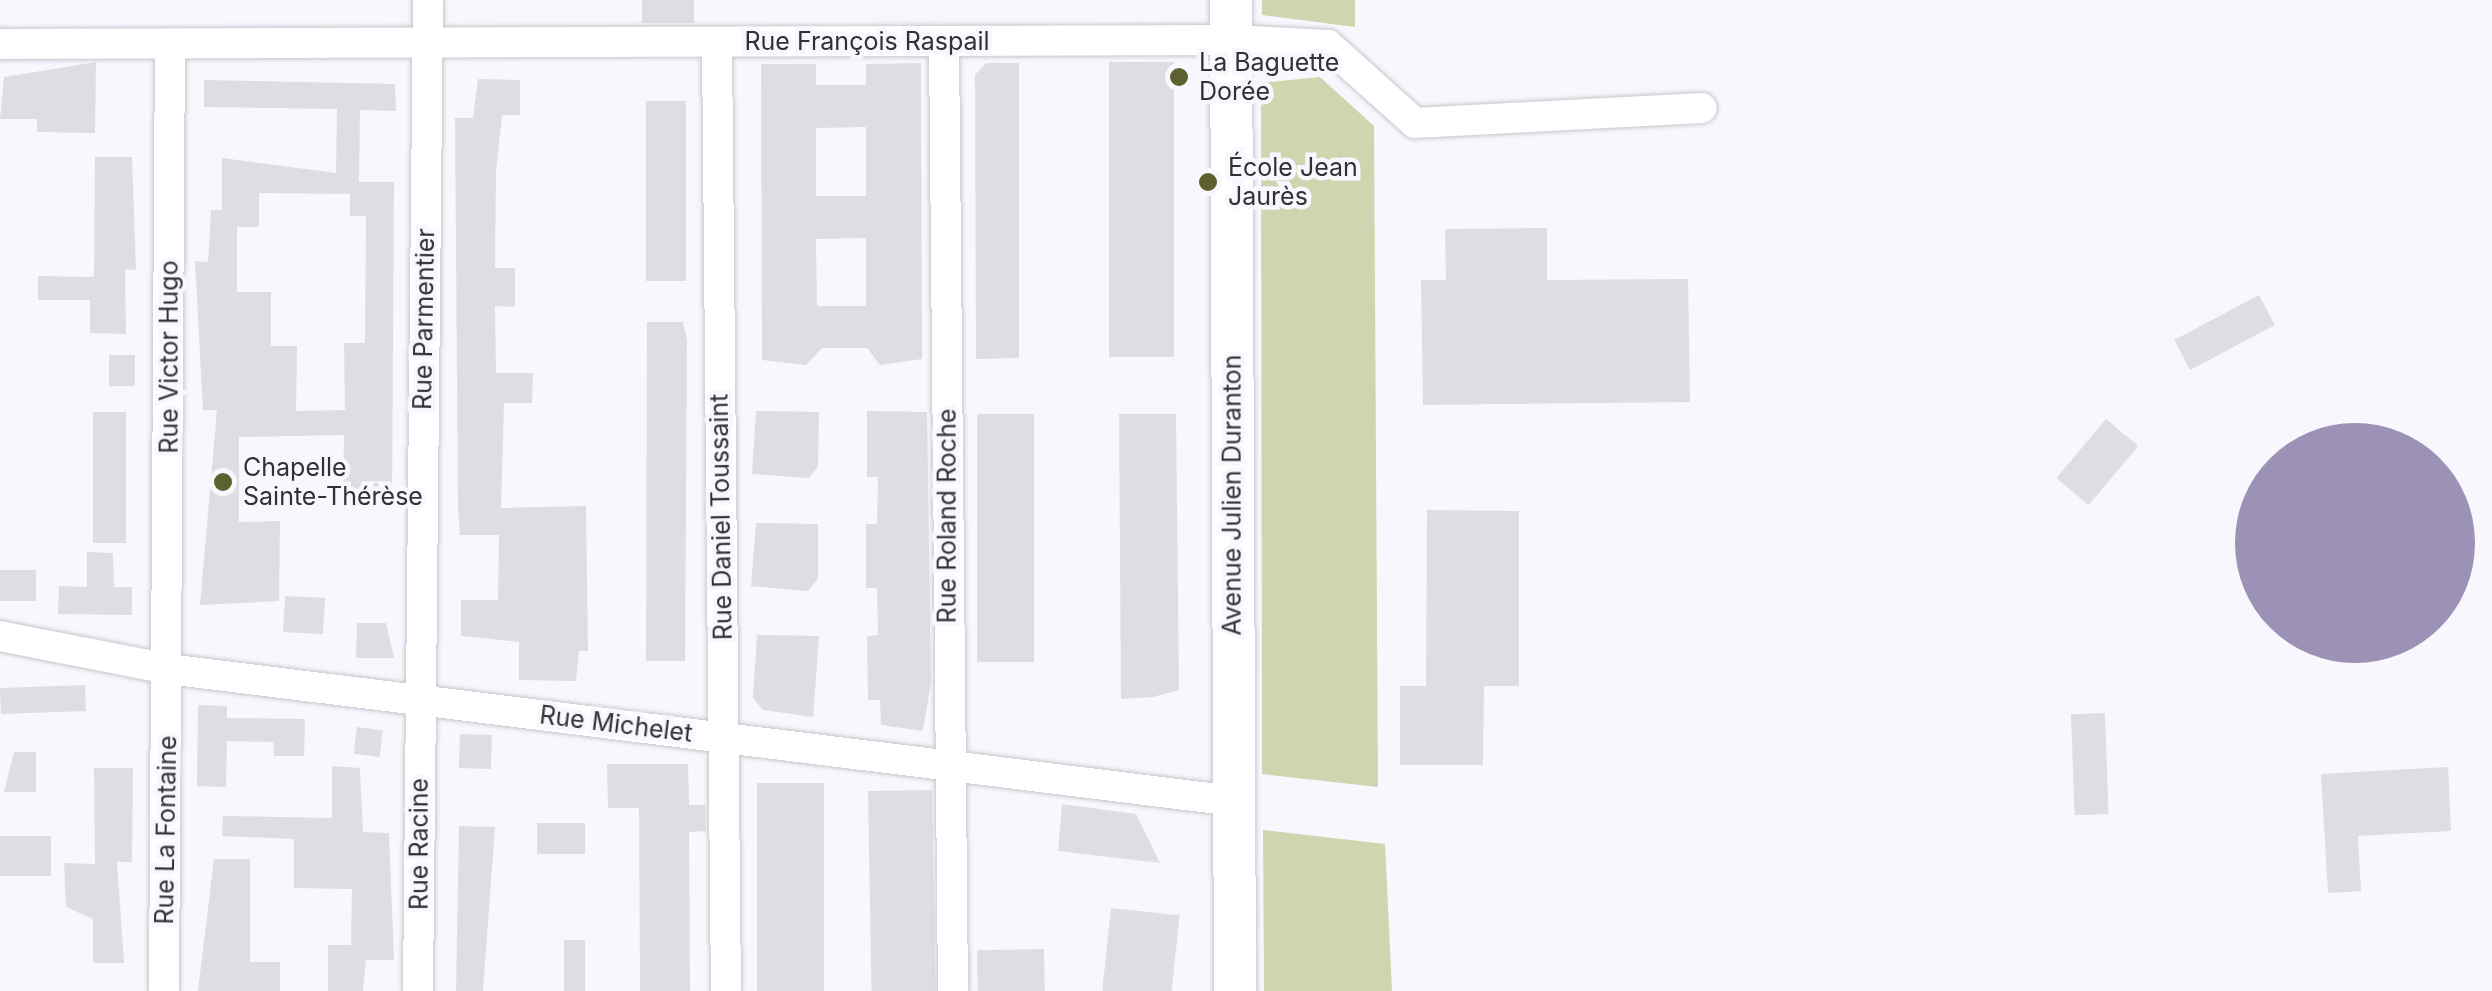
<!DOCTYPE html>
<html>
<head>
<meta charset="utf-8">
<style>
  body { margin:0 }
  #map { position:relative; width:2492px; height:991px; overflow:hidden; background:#f9f7fe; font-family:Inter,sans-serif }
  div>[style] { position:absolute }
  .green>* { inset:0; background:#d0d5af }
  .water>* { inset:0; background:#9c92b5 }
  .round { border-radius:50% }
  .building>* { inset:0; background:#dedde3; transform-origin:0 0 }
  .roads { filter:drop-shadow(0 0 2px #c8c7cd) drop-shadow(0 0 2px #c8c7cd) }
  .minor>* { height:30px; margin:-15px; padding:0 15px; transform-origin:15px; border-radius:15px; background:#fff }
  .secondary>* { height:42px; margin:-21px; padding:0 21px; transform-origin:21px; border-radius:21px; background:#fff }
  .dots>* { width:28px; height:28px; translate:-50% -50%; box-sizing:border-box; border:5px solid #f9f7fe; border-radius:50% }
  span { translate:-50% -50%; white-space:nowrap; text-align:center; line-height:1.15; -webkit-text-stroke:9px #f9f7fe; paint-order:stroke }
  .street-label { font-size:25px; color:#323234 }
  .poi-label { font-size:25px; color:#323234 }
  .left { translate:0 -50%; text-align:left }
</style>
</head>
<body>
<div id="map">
  <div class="green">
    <i style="clip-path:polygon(1262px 0,1355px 0,1355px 27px,1262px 15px)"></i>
    <i style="clip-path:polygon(1320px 77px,1374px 126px,1378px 787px,1262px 774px,1261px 83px)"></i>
    <i style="clip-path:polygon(1263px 830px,1385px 844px,1392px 991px,1264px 991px)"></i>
  </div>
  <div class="water">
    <i class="round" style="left:2235px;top:423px;width:240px;height:240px"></i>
  </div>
  <div class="building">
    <i style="left:642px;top:0;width:52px;height:23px"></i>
    <i style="clip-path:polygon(96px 62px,95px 133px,37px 132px,37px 119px,0 119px,4px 77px)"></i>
    <i style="left:1109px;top:62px;width:65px;height:295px"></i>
    <i style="clip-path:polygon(evenodd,921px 63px,922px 359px,880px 365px,867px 348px,822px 348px,806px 365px,762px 360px,761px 64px,816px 64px,816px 85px,866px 85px,866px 64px,921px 63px,866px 127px,866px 196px,816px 196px,816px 128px,866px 127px,921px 63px,866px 238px,866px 306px,817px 306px,816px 239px,866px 238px)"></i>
    <i style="clip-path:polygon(986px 63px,1019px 63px,1019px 358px,976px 359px,975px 75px)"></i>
    <i style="clip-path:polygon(478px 79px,520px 80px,520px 115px,502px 115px,496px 172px,495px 268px,515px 268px,515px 307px,495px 306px,496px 373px,533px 373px,532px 403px,504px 403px,501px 508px,586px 506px,588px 651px,579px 651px,576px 681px,519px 680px,519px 642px,461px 636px,461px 600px,498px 600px,499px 535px,460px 535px,458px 509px,455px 118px,473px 118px)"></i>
    <i style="clip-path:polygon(evenodd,204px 80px,395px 84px,396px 111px,360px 110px,359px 182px,394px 182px,392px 506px,343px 505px,344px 435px,239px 437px,239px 522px,280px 521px,279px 601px,200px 605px,217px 410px,203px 410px,195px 261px,208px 262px,211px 210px,222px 210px,222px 158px,336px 173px,337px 109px,204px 107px,204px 80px,259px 193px,350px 194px,350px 216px,366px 216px,365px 343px,344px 343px,345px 410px,296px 411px,297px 346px,271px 346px,271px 292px,237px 292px,237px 227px,259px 227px,259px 193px)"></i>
    <i style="left:646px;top:101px;width:40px;height:180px"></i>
    <i style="clip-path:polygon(95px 157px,132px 157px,136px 270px,125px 269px,126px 334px,90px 333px,90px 300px,38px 300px,38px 276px,94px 277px)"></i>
    <i style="clip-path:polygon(1547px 228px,1547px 280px,1688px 279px,1690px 402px,1423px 405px,1421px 280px,1446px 280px,1445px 229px)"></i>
    <i style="left:2259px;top:295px;width:34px;height:96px;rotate:62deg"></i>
    <i style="clip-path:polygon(647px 322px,683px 322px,687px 340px,685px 661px,646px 661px)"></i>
    <i style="left:109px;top:355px;width:26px;height:31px"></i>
    <i style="clip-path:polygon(756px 411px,819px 412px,818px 466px,809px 478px,752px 474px)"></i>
    <i style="clip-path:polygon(867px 411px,927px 412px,931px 681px,923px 731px,881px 725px,880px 700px,868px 700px,867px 636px,878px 635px,877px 588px,866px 588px,866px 524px,877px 524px,878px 477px,867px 477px)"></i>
    <i style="left:93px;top:412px;width:33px;height:131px"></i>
    <i style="left:977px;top:414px;width:57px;height:248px"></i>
    <i style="clip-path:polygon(1119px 414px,1176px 414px,1179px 690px,1153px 697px,1121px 699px)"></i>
    <i style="left:2106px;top:419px;width:42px;height:77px;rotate:40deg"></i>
    <i style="clip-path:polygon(1427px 510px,1519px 511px,1519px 686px,1484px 686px,1483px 765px,1400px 765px,1400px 686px,1426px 686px)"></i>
    <i style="clip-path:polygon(756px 523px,818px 524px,818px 578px,808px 591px,751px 586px)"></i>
    <i style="clip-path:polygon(87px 552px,113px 553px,114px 587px,132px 587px,132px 615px,58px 614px,59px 586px,87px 587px)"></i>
    <i style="left:0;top:570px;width:36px;height:31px"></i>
    <i style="left:285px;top:596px;width:40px;height:36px;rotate:3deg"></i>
    <i style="clip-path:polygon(357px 623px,386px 623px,394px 658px,356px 658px)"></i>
    <i style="clip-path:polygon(757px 635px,819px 636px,813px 717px,763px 710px,753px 698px)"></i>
    <i style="left:85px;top:685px;width:26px;height:85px;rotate:88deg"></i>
    <i style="clip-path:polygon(198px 705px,227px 706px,227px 718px,305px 719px,304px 756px,274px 756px,273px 742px,227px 741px,226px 787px,197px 786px)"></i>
    <i style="left:2105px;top:713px;width:101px;height:34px;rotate:88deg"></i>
    <i style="left:357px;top:727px;width:26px;height:27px;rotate:7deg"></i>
    <i style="left:460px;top:734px;width:32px;height:34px;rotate:2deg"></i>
    <i style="clip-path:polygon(14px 752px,36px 752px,36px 792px,4px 792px)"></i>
    <i style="clip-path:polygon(607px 764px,688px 764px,689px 805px,705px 805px,706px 831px,689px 832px,690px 991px,640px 991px,639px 808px,608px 808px)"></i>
    <i style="clip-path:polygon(332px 766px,360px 768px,363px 832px,389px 833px,394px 960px,366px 960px,363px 991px,328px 991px,328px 945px,351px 945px,352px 889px,294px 888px,294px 839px,222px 836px,223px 816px,332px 818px)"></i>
    <i style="clip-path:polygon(2448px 767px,2451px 831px,2358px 836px,2361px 891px,2328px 893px,2321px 774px)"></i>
    <i style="clip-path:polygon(94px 768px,133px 768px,132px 862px,117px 862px,124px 963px,93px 963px,93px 919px,66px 907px,64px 863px,95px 864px)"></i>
    <i style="left:757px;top:783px;width:67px;height:208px"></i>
    <i style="left:932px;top:790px;width:201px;height:64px;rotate:89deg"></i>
    <i style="clip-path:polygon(1062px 804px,1136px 814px,1160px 863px,1058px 851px)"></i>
    <i style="left:537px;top:823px;width:48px;height:31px"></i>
    <i style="clip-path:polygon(459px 826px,495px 827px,483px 991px,456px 991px)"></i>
    <i style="left:0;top:836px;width:51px;height:40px"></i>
    <i style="clip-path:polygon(214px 859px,250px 859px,250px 962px,280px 962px,280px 991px,198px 991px)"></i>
    <i style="left:1111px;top:908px;width:69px;height:83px;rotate:6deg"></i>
    <i style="left:564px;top:940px;width:21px;height:51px"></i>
    <i style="left:1044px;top:949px;width:42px;height:67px;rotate:89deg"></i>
  </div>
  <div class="roads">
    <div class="minor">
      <i style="left:944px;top:41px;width:950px;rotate:89.46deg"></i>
      <i style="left:717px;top:42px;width:949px;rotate:89.46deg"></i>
      <i style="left:0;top:44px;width:1232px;rotate:-0.19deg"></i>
      <i style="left:1232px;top:40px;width:96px;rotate:3deg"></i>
      <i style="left:1328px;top:45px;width:117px;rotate:41.9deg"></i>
      <i style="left:1415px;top:123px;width:287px;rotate:-3deg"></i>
      <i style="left:0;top:636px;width:171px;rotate:11.1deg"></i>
      <i style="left:168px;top:669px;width:1074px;rotate:7.06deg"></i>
      <i style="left:164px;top:991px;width:946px;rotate:-89.64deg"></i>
      <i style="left:418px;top:991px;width:991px;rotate:-89.42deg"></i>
    </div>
    <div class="secondary">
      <i style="left:1231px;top:0;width:991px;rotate:89.77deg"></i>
    </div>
  </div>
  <div class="dots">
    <i style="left:1179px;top:77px;background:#5c612f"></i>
    <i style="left:1208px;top:182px;background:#5c612f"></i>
    <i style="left:223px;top:482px;background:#5c612f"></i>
  </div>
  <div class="street-label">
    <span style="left:867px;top:41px">Rue François Raspail</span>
    <span style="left:424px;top:319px;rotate:-89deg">Rue Parmentier</span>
    <span style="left:169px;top:357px;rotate:-90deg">Rue Victor Hugo</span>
    <span style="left:1232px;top:495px;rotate:-90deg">Avenue Julien Duranton</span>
    <span style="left:947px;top:516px;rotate:-90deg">Rue Roland Roche</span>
    <span style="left:721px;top:517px;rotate:-91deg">Rue Daniel Toussaint</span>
    <span style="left:616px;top:724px;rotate:7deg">Rue Michelet</span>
    <span style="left:166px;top:830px;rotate:-89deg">Rue La Fontaine</span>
    <span style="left:419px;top:844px;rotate:-90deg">Rue Racine</span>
  </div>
  <div class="poi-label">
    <span class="left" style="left:1199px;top:77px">La Baguette<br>Dorée</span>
    <span class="left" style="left:1228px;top:182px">École Jean<br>Jaurès</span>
    <span class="left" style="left:243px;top:482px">Chapelle<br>Sainte-Thérèse</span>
  </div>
</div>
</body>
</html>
